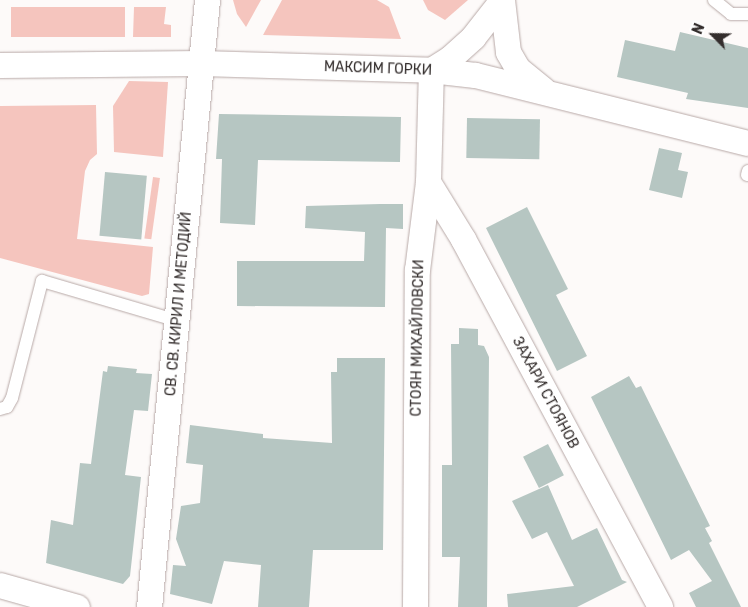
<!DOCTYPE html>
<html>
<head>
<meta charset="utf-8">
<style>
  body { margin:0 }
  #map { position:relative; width:748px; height:607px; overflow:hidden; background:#fdfaf9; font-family:Rubik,sans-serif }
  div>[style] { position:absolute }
  .green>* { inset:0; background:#f5c5be; transform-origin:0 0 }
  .building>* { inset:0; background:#b6c6c2; transform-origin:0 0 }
  .roads { filter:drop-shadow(0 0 1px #b8a9a7) drop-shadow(0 0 1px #b8a9a7) }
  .service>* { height:12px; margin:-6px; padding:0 6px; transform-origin:6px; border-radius:6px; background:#fff }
  .minor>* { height:25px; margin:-12.5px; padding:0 12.5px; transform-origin:12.5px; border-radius:12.5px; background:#fff }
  span { translate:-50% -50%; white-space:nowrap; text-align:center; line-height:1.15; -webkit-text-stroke:4px #fff; paint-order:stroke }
  .street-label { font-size:14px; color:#342e2d }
  .north { position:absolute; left:688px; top:10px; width:50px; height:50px; -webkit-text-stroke:4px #fff; paint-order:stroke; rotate:293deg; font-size:14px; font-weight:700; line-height:20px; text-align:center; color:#342e2d }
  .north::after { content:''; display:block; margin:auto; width:18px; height:22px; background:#342e2d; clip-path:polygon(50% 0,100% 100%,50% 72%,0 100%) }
</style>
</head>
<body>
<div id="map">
  <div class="green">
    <i style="clip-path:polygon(233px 0,261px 0,246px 27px,237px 14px)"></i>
    <i style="clip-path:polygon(282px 0,377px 0,389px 7px,401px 39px,263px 35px)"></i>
    <i style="clip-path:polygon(423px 0,468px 0,445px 20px,428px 10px)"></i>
    <i style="left:11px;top:7px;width:114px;height:30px"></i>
    <i style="clip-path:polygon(134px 7px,166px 7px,164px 24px,171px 25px,171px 37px,133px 37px)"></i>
    <i style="clip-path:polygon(129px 81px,168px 82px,163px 157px,114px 152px,113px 106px)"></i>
    <i style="clip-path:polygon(96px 105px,97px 154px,90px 160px,85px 171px,77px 239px,153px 247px,149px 294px,142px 296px,0 258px,0 106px)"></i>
    <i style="left:153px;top:177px;width:7px;height:62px;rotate:8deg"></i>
  </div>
  <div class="building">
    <i style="clip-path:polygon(680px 32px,748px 48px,748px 108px,686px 99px,688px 93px,617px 77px,625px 40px,675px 51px)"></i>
    <i style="clip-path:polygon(219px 114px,401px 117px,400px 162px,258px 160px,255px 225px,220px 223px,222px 159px,216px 159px)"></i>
    <i style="left:467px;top:118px;width:73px;height:40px;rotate:1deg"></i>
    <i style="clip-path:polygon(659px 148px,682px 153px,678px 170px,688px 172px,682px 198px,649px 190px)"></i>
    <i style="left:105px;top:172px;width:42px;height:64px;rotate:5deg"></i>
    <i style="clip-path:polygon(380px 204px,403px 204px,403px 229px,386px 228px,385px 307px,237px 306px,237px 261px,364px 261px,365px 232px,305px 228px,306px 206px)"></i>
    <i style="clip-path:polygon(527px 207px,568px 289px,556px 295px,587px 356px,557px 371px,486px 228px)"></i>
    <i style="clip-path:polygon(459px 328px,478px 329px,478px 345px,484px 346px,489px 357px,487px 607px,458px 607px,460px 557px,442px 557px,442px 465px,452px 465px,451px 344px,459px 344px)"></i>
    <i style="clip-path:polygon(337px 358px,385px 358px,383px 550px,313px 550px,309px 607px,258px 607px,261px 565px,224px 561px,212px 604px,170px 594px,173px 565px,186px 566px,176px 539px,181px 506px,200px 503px,203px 465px,186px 463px,190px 425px,263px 434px,263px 438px,332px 443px,331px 372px,337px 372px)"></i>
    <i style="clip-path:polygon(108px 366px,137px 369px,136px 373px,152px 374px,148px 411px,134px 410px,125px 475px,141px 477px,130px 576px,123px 584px,46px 563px,51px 520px,73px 525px,80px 463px,91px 464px,103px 371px,107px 372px)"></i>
    <i style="clip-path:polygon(629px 376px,636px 388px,641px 386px,710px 526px,705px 528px,712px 541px,709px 543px,741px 607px,696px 607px,689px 593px,712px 581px,689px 550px,671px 560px,591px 397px)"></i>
    <i style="left:548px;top:444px;width:35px;height:28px;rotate:63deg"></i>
    <i style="clip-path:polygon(548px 485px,572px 540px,597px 528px,622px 580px,627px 582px,577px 607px,508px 607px,507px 594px,574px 586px,547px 532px,532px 539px,512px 501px)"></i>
  </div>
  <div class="roads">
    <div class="service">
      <i style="left:714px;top:0;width:22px;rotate:39deg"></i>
      <i style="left:731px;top:14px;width:17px"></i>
      <i style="left:747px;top:175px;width:4px;rotate:-76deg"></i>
      <i style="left:0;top:409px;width:7px;rotate:-16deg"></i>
      <i style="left:7px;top:407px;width:10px;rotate:-61deg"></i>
      <i style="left:12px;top:398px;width:121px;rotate:-75.6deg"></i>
      <i style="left:42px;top:281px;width:142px;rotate:16.4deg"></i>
    </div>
    <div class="minor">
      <i style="left:502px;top:0;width:52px;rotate:83.4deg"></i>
      <i style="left:508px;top:52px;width:20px;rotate:60deg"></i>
      <i style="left:518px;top:69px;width:32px;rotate:39deg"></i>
      <i style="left:0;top:65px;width:201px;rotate:-0.6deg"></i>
      <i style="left:201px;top:63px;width:230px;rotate:1.7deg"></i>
      <i style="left:431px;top:70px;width:44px;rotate:6.5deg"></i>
      <i style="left:475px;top:75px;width:281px;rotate:14deg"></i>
      <i style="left:428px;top:182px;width:67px;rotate:58.4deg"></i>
      <i style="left:463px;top:239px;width:417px;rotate:61.8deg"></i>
      <i style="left:0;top:585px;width:80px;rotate:15.9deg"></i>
      <i style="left:149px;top:607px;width:610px;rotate:-84.54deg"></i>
      <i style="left:415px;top:607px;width:337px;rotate:-89.7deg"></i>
      <i style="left:417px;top:270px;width:89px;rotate:-82.9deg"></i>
      <i style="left:428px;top:182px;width:112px;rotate:-88.5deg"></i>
      <i style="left:431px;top:70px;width:22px;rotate:-32deg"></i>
      <i style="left:450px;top:58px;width:31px;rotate:-42deg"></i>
      <i style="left:473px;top:37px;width:47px;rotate:-51.9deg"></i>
    </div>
  </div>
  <div class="street-label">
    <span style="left:378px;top:69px;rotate:2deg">МАКСИМ ГОРКИ</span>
    <span style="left:179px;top:304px;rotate:-85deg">СВ. СВ. КИРИЛ И МЕТОДИЙ</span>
    <span style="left:418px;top:338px;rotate:-89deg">СТОЯН МИХАЙЛОВСКИ</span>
    <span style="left:545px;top:393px;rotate:62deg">ЗАХАРИ СТОЯНОВ</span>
  </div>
  <div class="north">N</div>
</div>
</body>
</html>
